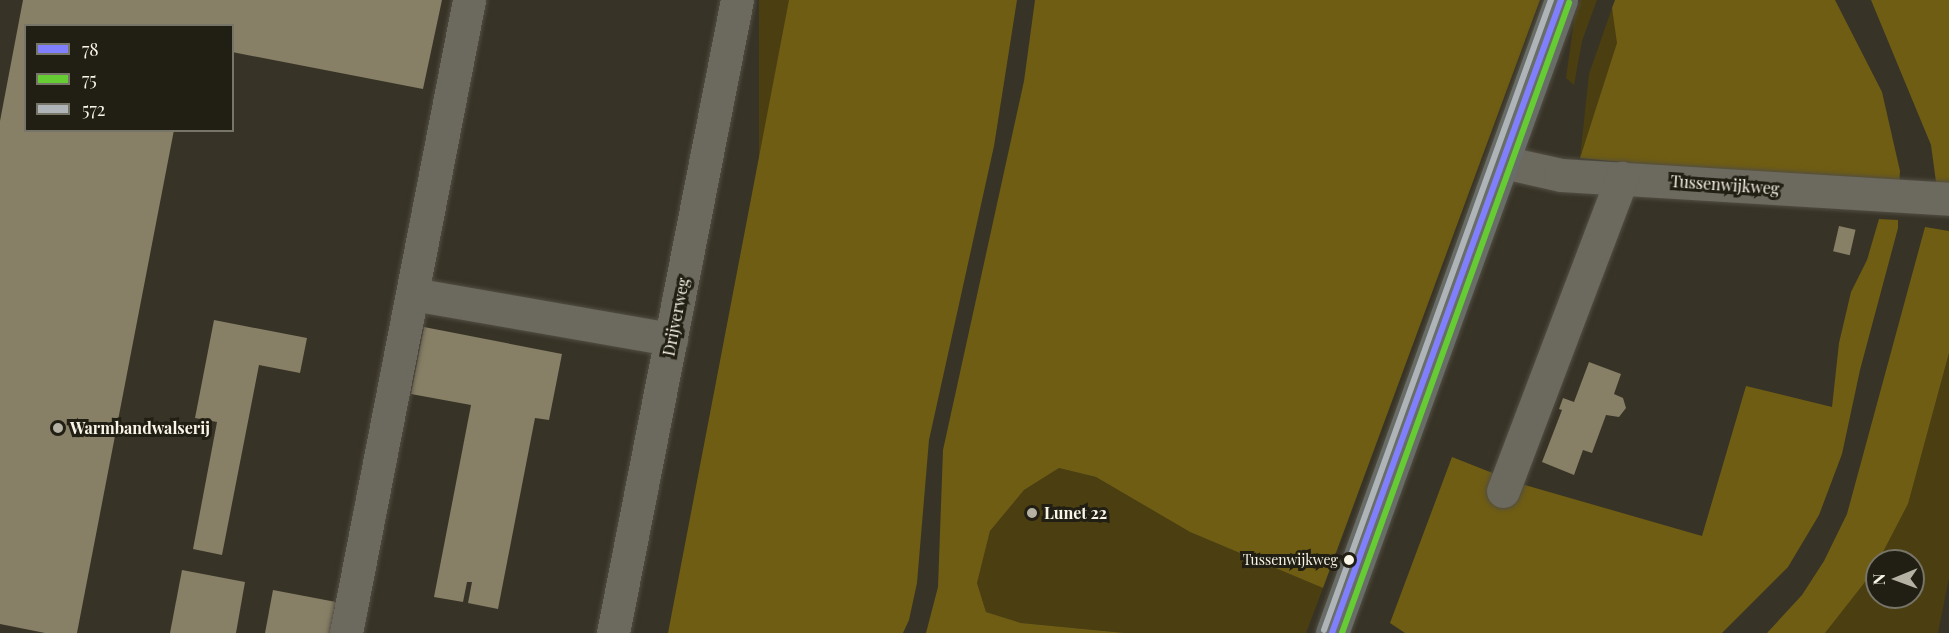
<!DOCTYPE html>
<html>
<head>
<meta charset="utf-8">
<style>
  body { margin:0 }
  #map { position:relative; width:1949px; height:633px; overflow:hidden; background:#373326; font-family:"Playfair Display",serif }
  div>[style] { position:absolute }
  .green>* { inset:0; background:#4b3f11; transform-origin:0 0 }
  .forest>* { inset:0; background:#6f5d13 }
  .building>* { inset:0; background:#877f66; transform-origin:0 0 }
  .roads { filter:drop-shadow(0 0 2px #524e43) drop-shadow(0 0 2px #524e43) }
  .minor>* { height:33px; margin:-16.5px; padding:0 16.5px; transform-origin:16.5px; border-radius:16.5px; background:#6c695f }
  .major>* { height:33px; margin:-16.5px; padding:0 16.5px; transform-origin:16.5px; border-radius:16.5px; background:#696d68 }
  .bus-1>* { height:6px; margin:-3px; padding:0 3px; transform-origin:3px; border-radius:3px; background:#8080ff }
  .bus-2>* { height:6px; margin:-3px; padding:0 3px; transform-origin:3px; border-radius:3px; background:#6c3 }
  .bus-3>* { height:6px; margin:-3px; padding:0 3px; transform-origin:3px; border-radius:3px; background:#afb4b9 }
  .dots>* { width:16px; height:16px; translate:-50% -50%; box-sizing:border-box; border:3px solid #211e14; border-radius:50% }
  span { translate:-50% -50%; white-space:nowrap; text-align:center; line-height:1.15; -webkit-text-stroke:6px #211e14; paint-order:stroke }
  .bus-label { font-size:14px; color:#f9f5e7 }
  .right { translate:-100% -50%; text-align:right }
  .street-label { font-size:16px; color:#f9f5e7 }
  .poi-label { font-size:16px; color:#f9f5e7; font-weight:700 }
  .left { translate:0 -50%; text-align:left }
  .legend { position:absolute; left:24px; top:24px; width:210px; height:108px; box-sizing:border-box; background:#211e14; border:2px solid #777468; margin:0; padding:8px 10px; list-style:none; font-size:18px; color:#f9f5e7 }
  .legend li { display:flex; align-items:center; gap:12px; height:30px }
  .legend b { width:30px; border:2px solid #777468 }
  .north { position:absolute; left:1865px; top:549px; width:60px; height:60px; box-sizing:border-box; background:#211e14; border:2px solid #777468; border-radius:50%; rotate:269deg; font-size:16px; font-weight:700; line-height:24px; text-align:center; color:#f9f5e7 }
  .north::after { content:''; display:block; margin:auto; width:21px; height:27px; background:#b5b1a3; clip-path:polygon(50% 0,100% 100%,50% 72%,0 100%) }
</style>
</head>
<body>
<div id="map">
  <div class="green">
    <i style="left:759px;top:0;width:30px;height:645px"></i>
    <i style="clip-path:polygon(1580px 0,1597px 0,1582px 41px,1574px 85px,1566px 78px,1575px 14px)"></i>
    <i style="clip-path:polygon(1612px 8px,1618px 42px,1580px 158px,1589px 74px)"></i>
    <i style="clip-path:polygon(1949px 353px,1949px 578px,1938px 633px,1825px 633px,1877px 564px,1877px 597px,1913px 597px,1913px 561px,1878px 561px,1908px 504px)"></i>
    <i style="clip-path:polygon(1059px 468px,1096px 477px,1190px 532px,1323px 588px,1306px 633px,1125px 633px,1021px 623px,986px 612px,977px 583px,990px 531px,1024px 490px)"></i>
  </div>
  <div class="forest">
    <i style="clip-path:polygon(789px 0,1017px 0,994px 146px,929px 440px,917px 583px,909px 620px,903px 633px,668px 633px)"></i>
    <i style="clip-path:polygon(1035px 0,1540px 0,1323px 588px,1190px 532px,1096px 477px,1059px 468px,1024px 490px,990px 531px,977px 583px,986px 612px,1021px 623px,1125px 633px,926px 633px,938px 587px,943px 450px,1024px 81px)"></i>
    <i style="clip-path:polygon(1615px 0,1835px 0,1882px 92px,1900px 171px,1899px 189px,1580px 158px,1617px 43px,1612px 8px)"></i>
    <i style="clip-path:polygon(1871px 0,1949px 0,1949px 184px,1936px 182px,1931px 145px)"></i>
    <i style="clip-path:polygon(1879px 219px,1898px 220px,1898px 228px,1860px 370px,1842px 454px,1819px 515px,1788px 567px,1722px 633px,1405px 633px,1390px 623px,1452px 457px,1518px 483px,1702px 536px,1746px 386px,1832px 407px,1839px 343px,1851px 292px,1867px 260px)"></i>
    <i style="clip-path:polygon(1925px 227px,1949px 231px,1949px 353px,1908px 504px,1872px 573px,1825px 633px,1767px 633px,1802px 595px,1824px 561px,1847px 514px)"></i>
  </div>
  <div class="building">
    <i style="clip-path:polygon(23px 0,442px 0,423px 89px,232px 52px,232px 26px,26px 26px,26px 130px,174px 130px,77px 633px,45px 633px,0 624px,0 121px)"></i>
    <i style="left:1839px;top:226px;width:17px;height:26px;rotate:13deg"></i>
    <i style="clip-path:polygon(214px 320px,307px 338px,300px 373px,259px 365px,222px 555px,193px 549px,217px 422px,195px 418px)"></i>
    <i style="clip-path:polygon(424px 327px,562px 354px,549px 420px,535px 418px,498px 609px,468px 603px,472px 582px,467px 582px,463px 602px,434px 597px,471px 405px,411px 394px)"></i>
    <i style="clip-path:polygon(1589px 362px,1621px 374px,1614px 394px,1623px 398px,1626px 408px,1619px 417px,1606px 415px,1592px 453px,1583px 450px,1574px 475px,1542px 462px,1562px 410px,1559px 409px,1563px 398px,1574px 402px)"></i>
    <i style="clip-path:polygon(182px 570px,245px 582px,236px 633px,170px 633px)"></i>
    <i style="clip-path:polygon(273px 590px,336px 602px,330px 633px,265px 633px)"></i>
  </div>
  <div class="roads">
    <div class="minor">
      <i style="left:1503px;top:162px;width:59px;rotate:12.6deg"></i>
      <i style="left:1561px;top:175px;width:389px;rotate:3.5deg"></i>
      <i style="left:413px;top:294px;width:262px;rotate:9.9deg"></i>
      <i style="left:1503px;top:491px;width:335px;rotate:-69.2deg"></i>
      <i style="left:346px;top:633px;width:645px;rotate:-79deg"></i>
      <i style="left:613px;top:633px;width:645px;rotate:-78.92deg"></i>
    </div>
    <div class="major">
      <i style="left:1332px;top:633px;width:673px;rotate:-70.11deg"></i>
    </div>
  </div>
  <div class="bus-1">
    <i style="left:1332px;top:633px;width:673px;rotate:-70.11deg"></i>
  </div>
  <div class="bus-2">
    <i style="left:1342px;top:633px;width:670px;rotate:-70.19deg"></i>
  </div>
  <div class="bus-3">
    <i style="left:1324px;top:630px;width:670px;rotate:-70.19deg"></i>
  </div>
  <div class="dots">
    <i style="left:58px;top:428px;background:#b5b1a3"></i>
    <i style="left:1032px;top:513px;background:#b5b1a3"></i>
    <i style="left:1349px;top:560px;background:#f9f5e7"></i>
  </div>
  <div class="bus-label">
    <span class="right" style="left:1338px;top:560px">Tussenwijkweg</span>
  </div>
  <div class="street-label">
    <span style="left:1725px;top:185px;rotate:4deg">Tussenwijkweg</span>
    <span style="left:676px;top:317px;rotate:-79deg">Drijverweg</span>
  </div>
  <div class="poi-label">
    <span class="left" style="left:70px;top:428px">Warmbandwalserij</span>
    <span class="left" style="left:1044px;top:513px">Lunet 22</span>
  </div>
  <ul class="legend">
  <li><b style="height:8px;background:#8080ff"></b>78</li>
  <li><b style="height:8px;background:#6c3"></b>75</li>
  <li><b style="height:8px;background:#afb4b9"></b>572</li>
  </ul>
  <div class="north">N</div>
</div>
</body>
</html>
